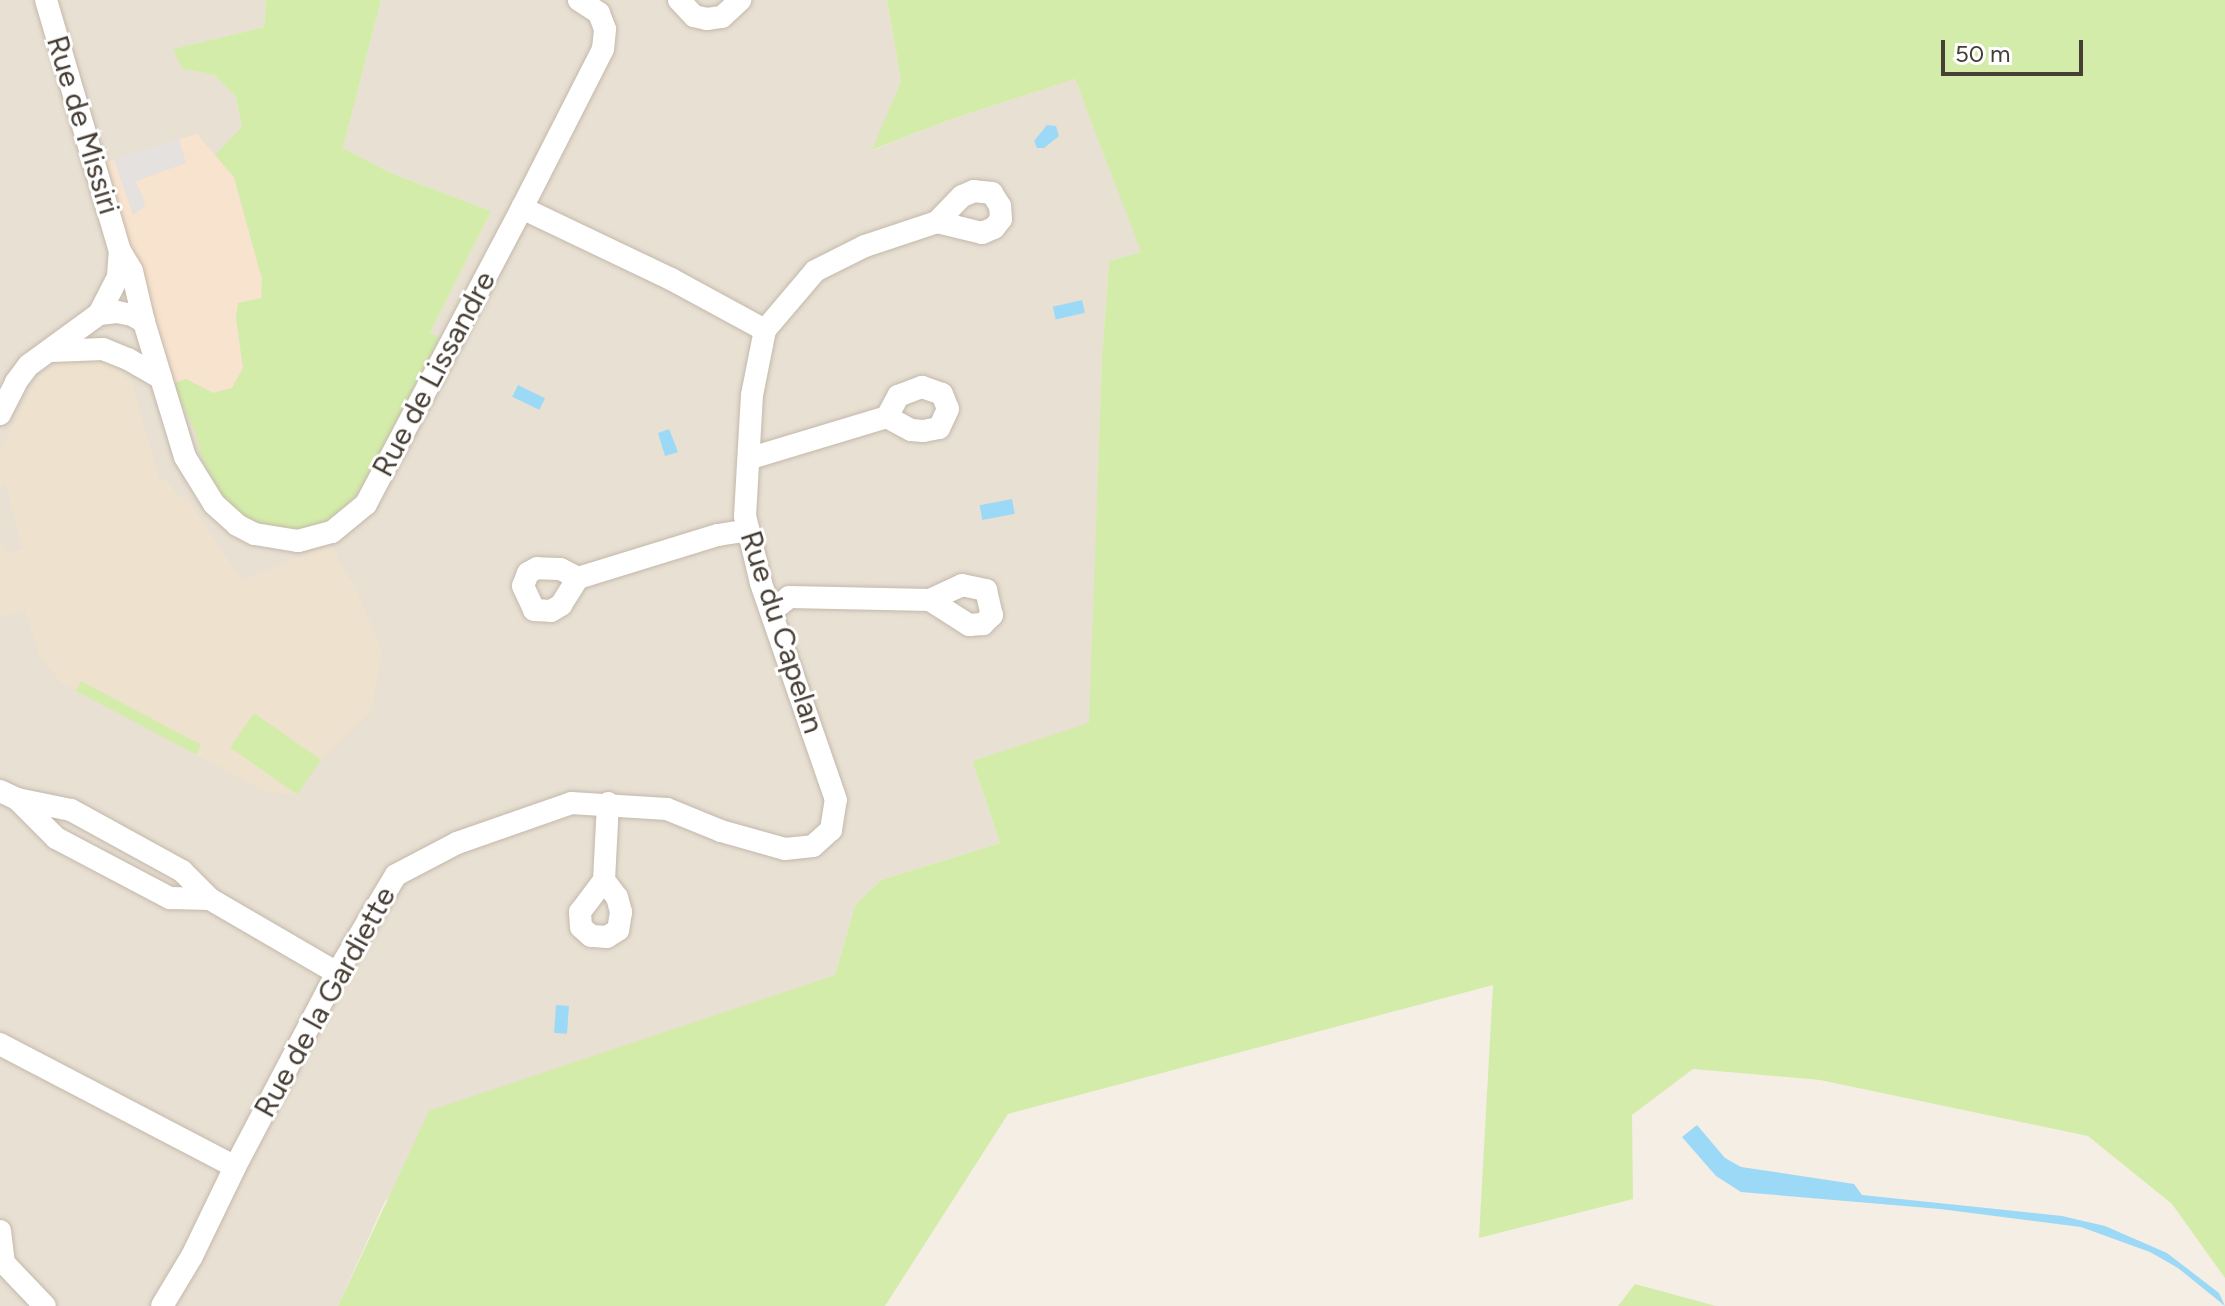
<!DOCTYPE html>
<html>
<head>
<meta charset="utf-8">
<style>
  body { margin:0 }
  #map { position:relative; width:2225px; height:1306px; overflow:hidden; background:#f4eee5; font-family:Figtree,sans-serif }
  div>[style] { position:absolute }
  .residential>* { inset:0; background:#e8e0d3 }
  .commercial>* { inset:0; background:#f8e3ce }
  .education>* { inset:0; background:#eee2ce }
  .green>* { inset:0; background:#d4ecaa; transform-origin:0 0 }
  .parking>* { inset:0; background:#e4e1de }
  .water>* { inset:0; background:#9cd9f6; transform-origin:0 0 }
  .roads { filter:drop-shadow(0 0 2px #c3b8aa) drop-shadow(0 0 2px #c3b8aa) }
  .street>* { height:22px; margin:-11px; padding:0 11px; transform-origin:11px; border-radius:11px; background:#fff }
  span { translate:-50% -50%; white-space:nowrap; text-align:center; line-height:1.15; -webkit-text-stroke:6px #fff; paint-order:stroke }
  .street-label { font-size:30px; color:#473e34 }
  .scale { position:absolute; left:1941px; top:40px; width:142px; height:36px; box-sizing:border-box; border:4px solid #473e34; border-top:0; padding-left:10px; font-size:24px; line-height:28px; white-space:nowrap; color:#473e34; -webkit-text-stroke:6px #fff; paint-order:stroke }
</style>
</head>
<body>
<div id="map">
  <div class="residential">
    <i style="clip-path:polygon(0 0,266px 0,264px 27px,174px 49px,182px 69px,214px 75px,236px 97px,242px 126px,365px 482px,440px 339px,430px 333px,491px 211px,391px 173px,343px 148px,381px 0,887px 0,901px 81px,873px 150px,952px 119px,1075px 79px,1142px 252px,1109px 261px,1102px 358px,1091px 718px,1089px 724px,972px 761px,1000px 843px,881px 880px,855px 905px,835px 975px,524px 1080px,385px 1201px,338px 1306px,0 1306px)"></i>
  </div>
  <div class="commercial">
    <i style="clip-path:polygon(197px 134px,234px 177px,262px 279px,261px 298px,236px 317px,243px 368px,232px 388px,213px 393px,186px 379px,172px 384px,104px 163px)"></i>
  </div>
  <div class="education">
    <i style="clip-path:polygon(74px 359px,105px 361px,131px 379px,159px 479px,166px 480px,180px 498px,185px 496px,242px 580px,331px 545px,358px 594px,382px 652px,371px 711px,321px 760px,296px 795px,265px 791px,60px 682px,39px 654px,25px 611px,0 618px,0 539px,6px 553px,22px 549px,6px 484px,0 487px,0 450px,39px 376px,56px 364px)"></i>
  </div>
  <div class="green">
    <i style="clip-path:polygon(266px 0,381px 0,343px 148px,391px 173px,491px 211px,430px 333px,440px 338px,365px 482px,347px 507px,318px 528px,290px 533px,263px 528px,227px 505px,202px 458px,195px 431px,172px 384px,186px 379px,213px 393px,232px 388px,243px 368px,236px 317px,238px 303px,261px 298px,262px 279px,234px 177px,215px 155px,242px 127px,236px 97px,214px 75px,182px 69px,173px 49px,264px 27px)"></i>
    <i style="clip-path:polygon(887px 0,2225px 0,2225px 1278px,2172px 1204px,2088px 1136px,1820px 1080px,1693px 1069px,1632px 1115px,1633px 1199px,1479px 1238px,1493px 985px,1008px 1114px,885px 1306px,338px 1306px,429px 1111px,835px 975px,855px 905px,881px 880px,1000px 843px,972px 761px,1089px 723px,1102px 358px,1109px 261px,1141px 252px,1075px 79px,952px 119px,872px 150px,901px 81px)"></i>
    <i style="left:81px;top:681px;width:136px;height:11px;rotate:28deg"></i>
    <i style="left:254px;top:713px;width:82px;height:42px;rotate:35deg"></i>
    <i style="clip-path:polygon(1635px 1284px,1716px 1306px,1618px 1306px)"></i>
  </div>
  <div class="parking">
    <i style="clip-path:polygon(179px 139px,186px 163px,136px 181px,146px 206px,133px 215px,114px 160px)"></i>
  </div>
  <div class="water">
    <i style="clip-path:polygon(1047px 125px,1056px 126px,1059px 136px,1044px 148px,1037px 148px,1034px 141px)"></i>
    <i style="left:1082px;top:300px;width:13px;height:30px;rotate:77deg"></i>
    <i style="left:518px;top:385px;width:30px;height:13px;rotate:26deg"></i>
    <i style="clip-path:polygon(669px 429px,678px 452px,665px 456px,658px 433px)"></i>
    <i style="left:1012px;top:499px;width:15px;height:33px;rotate:79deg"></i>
    <i style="left:556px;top:1005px;width:13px;height:28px;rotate:4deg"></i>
    <i style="clip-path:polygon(1697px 1125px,1725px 1158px,1741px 1167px,1854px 1184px,1862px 1195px,2062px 1216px,2105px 1226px,2167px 1253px,2219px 1293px,2225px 1306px,2178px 1268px,2150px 1252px,2081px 1227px,1940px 1209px,1741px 1192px,1716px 1176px,1682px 1137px)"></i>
  </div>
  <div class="roads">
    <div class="street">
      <i style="left:46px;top:0;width:262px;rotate:73.6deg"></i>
      <i style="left:120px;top:251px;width:23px;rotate:59deg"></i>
      <i style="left:132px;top:271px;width:52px;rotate:76.8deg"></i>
      <i style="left:679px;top:0;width:22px;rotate:47deg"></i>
      <i style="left:694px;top:16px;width:13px;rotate:13deg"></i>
      <i style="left:707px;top:19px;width:15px;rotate:-8deg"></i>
      <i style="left:722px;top:17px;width:25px;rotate:-43deg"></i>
      <i style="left:522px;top:208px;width:178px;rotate:-63deg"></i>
      <i style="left:603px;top:49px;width:20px;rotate:-84deg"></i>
      <i style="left:605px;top:29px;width:17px;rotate:-111deg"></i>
      <i style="left:599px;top:13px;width:24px;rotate:-147deg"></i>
      <i style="left:99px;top:314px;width:42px;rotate:-62.8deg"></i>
      <i style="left:118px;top:277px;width:26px;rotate:-86deg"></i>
      <i style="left:51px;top:351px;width:52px;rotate:-2.2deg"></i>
      <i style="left:103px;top:349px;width:27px;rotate:22deg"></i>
      <i style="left:128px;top:359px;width:38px;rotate:30deg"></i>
      <i style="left:0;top:414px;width:36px;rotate:-63deg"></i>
      <i style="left:16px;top:382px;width:21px;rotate:-53deg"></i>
      <i style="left:29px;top:365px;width:87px;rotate:-36.1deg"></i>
      <i style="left:99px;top:314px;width:18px;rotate:-6deg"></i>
      <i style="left:117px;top:312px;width:15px;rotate:11deg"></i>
      <i style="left:132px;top:315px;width:14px;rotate:30deg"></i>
      <i style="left:144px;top:322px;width:141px;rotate:73.1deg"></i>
      <i style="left:185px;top:457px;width:55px;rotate:58.3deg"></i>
      <i style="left:214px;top:504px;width:31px;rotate:42deg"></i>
      <i style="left:237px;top:525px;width:20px;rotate:27deg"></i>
      <i style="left:255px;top:534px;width:44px;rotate:9.2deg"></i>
      <i style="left:298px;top:541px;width:35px;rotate:-15deg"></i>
      <i style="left:332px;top:532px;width:44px;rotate:-39.5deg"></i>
      <i style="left:366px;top:504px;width:335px;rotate:-62.2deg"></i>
      <i style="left:522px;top:208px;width:165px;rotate:25.5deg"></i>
      <i style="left:671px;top:279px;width:107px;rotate:28.5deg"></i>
      <i style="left:751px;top:458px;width:142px;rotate:-16.8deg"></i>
      <i style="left:887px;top:417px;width:24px;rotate:-62deg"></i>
      <i style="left:898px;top:396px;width:26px;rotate:-21deg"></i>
      <i style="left:922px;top:387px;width:21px;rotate:19deg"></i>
      <i style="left:942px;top:394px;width:16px;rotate:68deg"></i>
      <i style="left:948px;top:409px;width:21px;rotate:115deg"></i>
      <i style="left:939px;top:428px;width:16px;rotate:169deg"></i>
      <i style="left:923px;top:431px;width:12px;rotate:-175deg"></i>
      <i style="left:911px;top:430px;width:27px;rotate:-152deg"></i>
      <i style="left:578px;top:578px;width:20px;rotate:-153deg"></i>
      <i style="left:560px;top:569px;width:23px;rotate:-178deg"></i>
      <i style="left:537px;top:568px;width:10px;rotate:151deg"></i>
      <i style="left:528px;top:573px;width:14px;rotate:111deg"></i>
      <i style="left:523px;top:586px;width:26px;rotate:65deg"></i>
      <i style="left:534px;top:610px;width:17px;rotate:3deg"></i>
      <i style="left:551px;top:611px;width:12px;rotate:-31deg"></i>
      <i style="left:561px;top:605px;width:32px;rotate:-58deg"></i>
      <i style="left:578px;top:578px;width:146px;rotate:-17.1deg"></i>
      <i style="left:718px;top:535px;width:31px;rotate:-9deg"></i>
      <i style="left:772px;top:611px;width:22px;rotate:-39deg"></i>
      <i style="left:789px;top:597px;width:141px;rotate:1.2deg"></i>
      <i style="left:930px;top:600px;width:35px;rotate:-25deg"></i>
      <i style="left:962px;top:585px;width:25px;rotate:12deg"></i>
      <i style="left:986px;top:590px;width:26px;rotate:77deg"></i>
      <i style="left:992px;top:615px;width:13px;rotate:135deg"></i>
      <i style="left:983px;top:624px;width:14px;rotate:176deg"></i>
      <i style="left:969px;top:625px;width:46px;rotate:-147.3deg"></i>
      <i style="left:0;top:791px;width:19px;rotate:25deg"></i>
      <i style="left:17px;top:799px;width:55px;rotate:45deg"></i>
      <i style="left:56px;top:838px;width:129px;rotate:27.8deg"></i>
      <i style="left:170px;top:898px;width:40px;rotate:1.4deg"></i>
      <i style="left:210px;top:899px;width:147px;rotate:30.2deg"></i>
      <i style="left:17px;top:799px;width:55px;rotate:11.5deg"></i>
      <i style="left:71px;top:810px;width:127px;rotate:28.8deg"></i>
      <i style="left:182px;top:871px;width:40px;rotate:45deg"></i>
      <i style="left:604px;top:880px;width:21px;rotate:53deg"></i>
      <i style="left:617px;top:897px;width:16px;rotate:75deg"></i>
      <i style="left:621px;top:912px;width:18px;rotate:99deg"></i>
      <i style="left:618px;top:930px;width:13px;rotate:148deg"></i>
      <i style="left:607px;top:937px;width:16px;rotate:-176deg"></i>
      <i style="left:591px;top:936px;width:13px;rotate:-138deg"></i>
      <i style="left:581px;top:927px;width:15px;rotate:-94deg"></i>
      <i style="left:580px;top:912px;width:40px;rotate:-53deg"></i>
      <i style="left:604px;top:880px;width:77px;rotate:-87deg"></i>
      <i style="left:0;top:1044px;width:265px;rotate:27.6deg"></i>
      <i style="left:0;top:1231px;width:32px;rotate:83deg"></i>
      <i style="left:4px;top:1263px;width:59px;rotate:46.4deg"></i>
      <i style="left:162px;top:1306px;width:58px;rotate:-59deg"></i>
      <i style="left:192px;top:1256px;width:99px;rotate:-64.2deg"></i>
      <i style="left:235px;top:1167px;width:219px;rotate:-62.3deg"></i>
      <i style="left:337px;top:973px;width:114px;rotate:-59deg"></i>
      <i style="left:396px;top:875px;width:69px;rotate:-27.7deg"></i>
      <i style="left:457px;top:843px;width:121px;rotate:-19.3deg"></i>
      <i style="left:571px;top:803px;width:96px;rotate:3.6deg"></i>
      <i style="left:667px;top:809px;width:58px;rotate:22.2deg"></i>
      <i style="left:721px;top:831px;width:66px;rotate:15.7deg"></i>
      <i style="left:785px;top:849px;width:28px;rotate:-6deg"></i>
      <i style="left:813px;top:846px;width:24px;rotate:-42deg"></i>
      <i style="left:831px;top:830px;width:30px;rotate:-81deg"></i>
      <i style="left:836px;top:800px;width:230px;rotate:-109.1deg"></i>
      <i style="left:761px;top:583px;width:69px;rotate:-103.4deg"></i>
      <i style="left:745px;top:516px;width:121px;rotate:-86.7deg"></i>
      <i style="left:752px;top:395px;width:66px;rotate:-78.7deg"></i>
      <i style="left:765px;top:330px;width:77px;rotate:-49.7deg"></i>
      <i style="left:815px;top:271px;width:56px;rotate:-26.6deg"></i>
      <i style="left:865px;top:246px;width:76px;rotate:-18.4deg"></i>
      <i style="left:937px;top:222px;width:46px;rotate:13.7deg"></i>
      <i style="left:982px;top:233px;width:13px;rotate:-23deg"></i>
      <i style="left:994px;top:228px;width:11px;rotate:-52deg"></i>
      <i style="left:1001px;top:219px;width:13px;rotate:-94deg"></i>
      <i style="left:1000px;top:206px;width:15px;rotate:-122deg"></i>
      <i style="left:992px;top:193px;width:18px;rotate:-174deg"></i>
      <i style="left:974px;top:191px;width:13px;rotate:157deg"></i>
      <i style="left:962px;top:196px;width:36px;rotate:134deg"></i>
    </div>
  </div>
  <div class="street-label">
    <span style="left:83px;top:125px;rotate:73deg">Rue de Missiri</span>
    <span style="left:434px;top:374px;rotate:-62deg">Rue de Lissandre</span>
    <span style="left:782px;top:632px;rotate:72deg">Rue du Capelan</span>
    <span style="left:325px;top:1002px;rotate:-61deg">Rue de la Gardiette</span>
  </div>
  <div class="scale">50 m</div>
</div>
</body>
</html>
